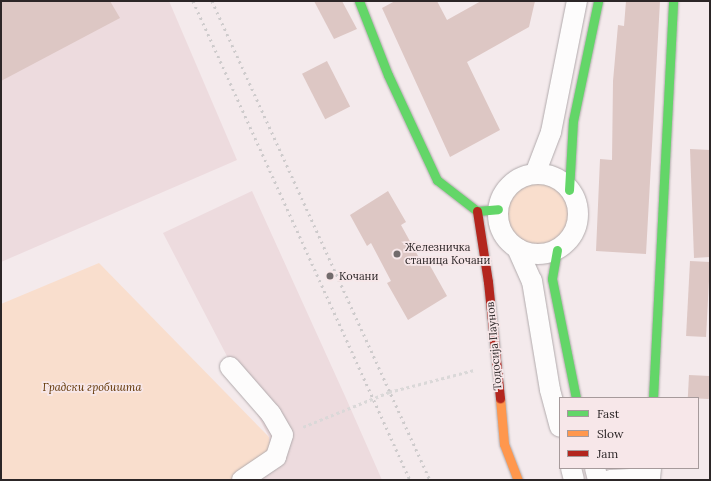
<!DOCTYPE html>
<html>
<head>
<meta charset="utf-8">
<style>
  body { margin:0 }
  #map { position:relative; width:711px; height:481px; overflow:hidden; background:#f4eaec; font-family:Lora,serif }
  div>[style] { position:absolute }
  .built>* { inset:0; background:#eddbde }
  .green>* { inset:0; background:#f9decd }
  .round { border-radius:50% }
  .building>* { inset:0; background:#ddc7c4; transform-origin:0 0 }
  .path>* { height:2.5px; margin-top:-1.25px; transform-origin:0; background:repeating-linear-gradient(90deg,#dad8d8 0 3px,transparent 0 6px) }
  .roads { filter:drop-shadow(0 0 1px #b1aaac) drop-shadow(0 0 1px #b1aaac) }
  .street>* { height:20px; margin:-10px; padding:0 10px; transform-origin:10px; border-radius:10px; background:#fdfcfc }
  .street>.ring { margin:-10px; padding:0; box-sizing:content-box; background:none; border:20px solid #fdfcfc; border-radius:50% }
  .fast>* { height:9px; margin:-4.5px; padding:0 4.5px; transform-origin:4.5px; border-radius:4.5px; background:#63d668 }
  .slow>* { height:9px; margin:-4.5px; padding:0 4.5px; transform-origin:4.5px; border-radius:4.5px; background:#ff974d }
  .jam>* { height:9px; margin:-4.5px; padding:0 4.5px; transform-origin:4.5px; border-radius:4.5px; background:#b3261e }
  .rail>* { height:3px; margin-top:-1.5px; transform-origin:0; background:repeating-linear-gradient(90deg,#cecbcc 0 2px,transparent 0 6px) }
  .dots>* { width:11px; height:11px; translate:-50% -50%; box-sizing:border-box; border:2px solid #f7e7e9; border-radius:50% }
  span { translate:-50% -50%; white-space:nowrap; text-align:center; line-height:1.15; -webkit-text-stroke:3.5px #f7e7e9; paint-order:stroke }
  .poi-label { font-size:11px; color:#2c2627 }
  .left { translate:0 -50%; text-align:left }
  .street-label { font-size:11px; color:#2c2627 }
  .park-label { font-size:11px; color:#5f3300; font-style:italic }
  .frame { position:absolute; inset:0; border:2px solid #2c2627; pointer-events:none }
  .legend { position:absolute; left:559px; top:397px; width:140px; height:72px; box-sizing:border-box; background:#f7e7e9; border:1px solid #a69a9b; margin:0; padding:5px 7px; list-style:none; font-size:12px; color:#2c2627 }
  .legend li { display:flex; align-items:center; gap:8px; height:20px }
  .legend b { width:20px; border:1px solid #a69a9b }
</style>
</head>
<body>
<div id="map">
  <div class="built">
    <i style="clip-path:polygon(1px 1px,169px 1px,237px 160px,1px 262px)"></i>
    <i style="clip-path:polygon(252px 191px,345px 396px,382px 480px,236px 480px,269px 437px,163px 233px)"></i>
  </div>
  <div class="green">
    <i class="round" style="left:502px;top:179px;width:70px;height:70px"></i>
    <i style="clip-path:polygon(99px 263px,269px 437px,270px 454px,236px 480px,1px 480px,1px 304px)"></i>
  </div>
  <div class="building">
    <i style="clip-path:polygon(1px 1px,110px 1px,120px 18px,1px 81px)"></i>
    <i style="clip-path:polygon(314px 1px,342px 1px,357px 29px,334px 39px)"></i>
    <i style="clip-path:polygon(395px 1px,437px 1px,447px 20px,481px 1px,535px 1px,529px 27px,467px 62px,500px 130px,450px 157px,382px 8px)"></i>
    <i style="clip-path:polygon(626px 1px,660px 1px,646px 254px,596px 251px,600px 159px,612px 160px,613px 81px,618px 25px,624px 26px)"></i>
    <i style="left:327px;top:61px;width:51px;height:28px;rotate:63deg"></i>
    <i style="clip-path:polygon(690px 149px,710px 150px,710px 257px,694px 258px)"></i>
    <i style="clip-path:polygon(388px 191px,406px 222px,401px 225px,423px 265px,428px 262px,447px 296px,408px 320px,387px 283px,391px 281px,371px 243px,367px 246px,350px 215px)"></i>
    <i style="left:690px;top:261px;width:20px;height:75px;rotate:3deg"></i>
    <i style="left:689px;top:375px;width:21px;height:23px;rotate:3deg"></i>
  </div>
  <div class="path">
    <i style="left:303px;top:427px;width:93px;rotate:-22.1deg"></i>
    <i style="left:389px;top:392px;width:88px;rotate:-14.5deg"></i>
  </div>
  <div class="roads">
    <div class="street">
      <i style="left:535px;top:174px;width:45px;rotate:-69.1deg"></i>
      <i style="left:551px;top:132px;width:134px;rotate:-78.8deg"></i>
      <i class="ring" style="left:498px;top:174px;width:60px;height:60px"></i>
      <i style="left:517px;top:248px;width:36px;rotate:66deg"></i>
      <i style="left:532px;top:281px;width:110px;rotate:80.6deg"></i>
      <i style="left:550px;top:390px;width:38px;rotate:75deg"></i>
      <i style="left:230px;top:367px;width:62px;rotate:48.9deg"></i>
      <i style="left:271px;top:414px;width:24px;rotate:60deg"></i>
      <i style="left:283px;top:435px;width:23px;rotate:108deg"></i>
      <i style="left:276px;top:457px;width:41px;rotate:145.9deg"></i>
      <i style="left:571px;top:468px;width:12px;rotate:76deg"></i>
      <i style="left:595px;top:468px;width:12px;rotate:76deg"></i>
      <i style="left:610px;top:480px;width:40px;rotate:-2.9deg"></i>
      <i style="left:650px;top:478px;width:10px;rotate:-84deg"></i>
    </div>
    <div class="fast">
      <i style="left:359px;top:1px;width:79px;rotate:68.6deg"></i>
      <i style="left:388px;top:75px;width:116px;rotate:65deg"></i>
      <i style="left:437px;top:180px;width:51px;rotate:37.8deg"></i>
      <i style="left:477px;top:211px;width:21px;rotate:-5deg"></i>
      <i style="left:569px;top:190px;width:69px;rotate:-86.7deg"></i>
      <i style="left:573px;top:121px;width:123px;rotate:-78.2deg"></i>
      <i style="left:557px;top:250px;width:29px;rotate:100deg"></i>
      <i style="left:552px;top:279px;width:121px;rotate:78.6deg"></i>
      <i style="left:653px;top:398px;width:398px;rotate:-87.1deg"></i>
    </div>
    <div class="slow">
      <i style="left:500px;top:398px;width:46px;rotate:85deg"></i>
      <i style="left:504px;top:444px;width:39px;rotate:69deg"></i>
    </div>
    <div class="jam">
      <i style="left:477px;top:211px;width:72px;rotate:81.2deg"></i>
      <i style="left:488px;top:282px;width:117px;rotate:84.1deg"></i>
    </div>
  </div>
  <div class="rail">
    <i style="left:193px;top:1px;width:526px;rotate:65.63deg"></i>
    <i style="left:212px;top:1px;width:526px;rotate:65.53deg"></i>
  </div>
  <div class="dots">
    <i style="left:397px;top:254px;background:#726b6c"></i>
    <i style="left:330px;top:276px;background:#726b6c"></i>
  </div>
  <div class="poi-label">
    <span class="left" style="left:405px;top:254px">Железничка<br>станица Кочани</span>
    <span class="left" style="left:339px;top:276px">Кочани</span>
  </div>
  <div class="street-label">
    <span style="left:494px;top:346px;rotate:-95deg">Тодосија Паунов</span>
  </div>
  <div class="park-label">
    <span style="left:92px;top:387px">Градски гробишта</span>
  </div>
  <div class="frame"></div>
  <ul class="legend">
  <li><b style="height:5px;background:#63d668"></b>Fast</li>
  <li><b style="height:5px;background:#ff974d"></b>Slow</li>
  <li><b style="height:5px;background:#b3261e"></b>Jam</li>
  </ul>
</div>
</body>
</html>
